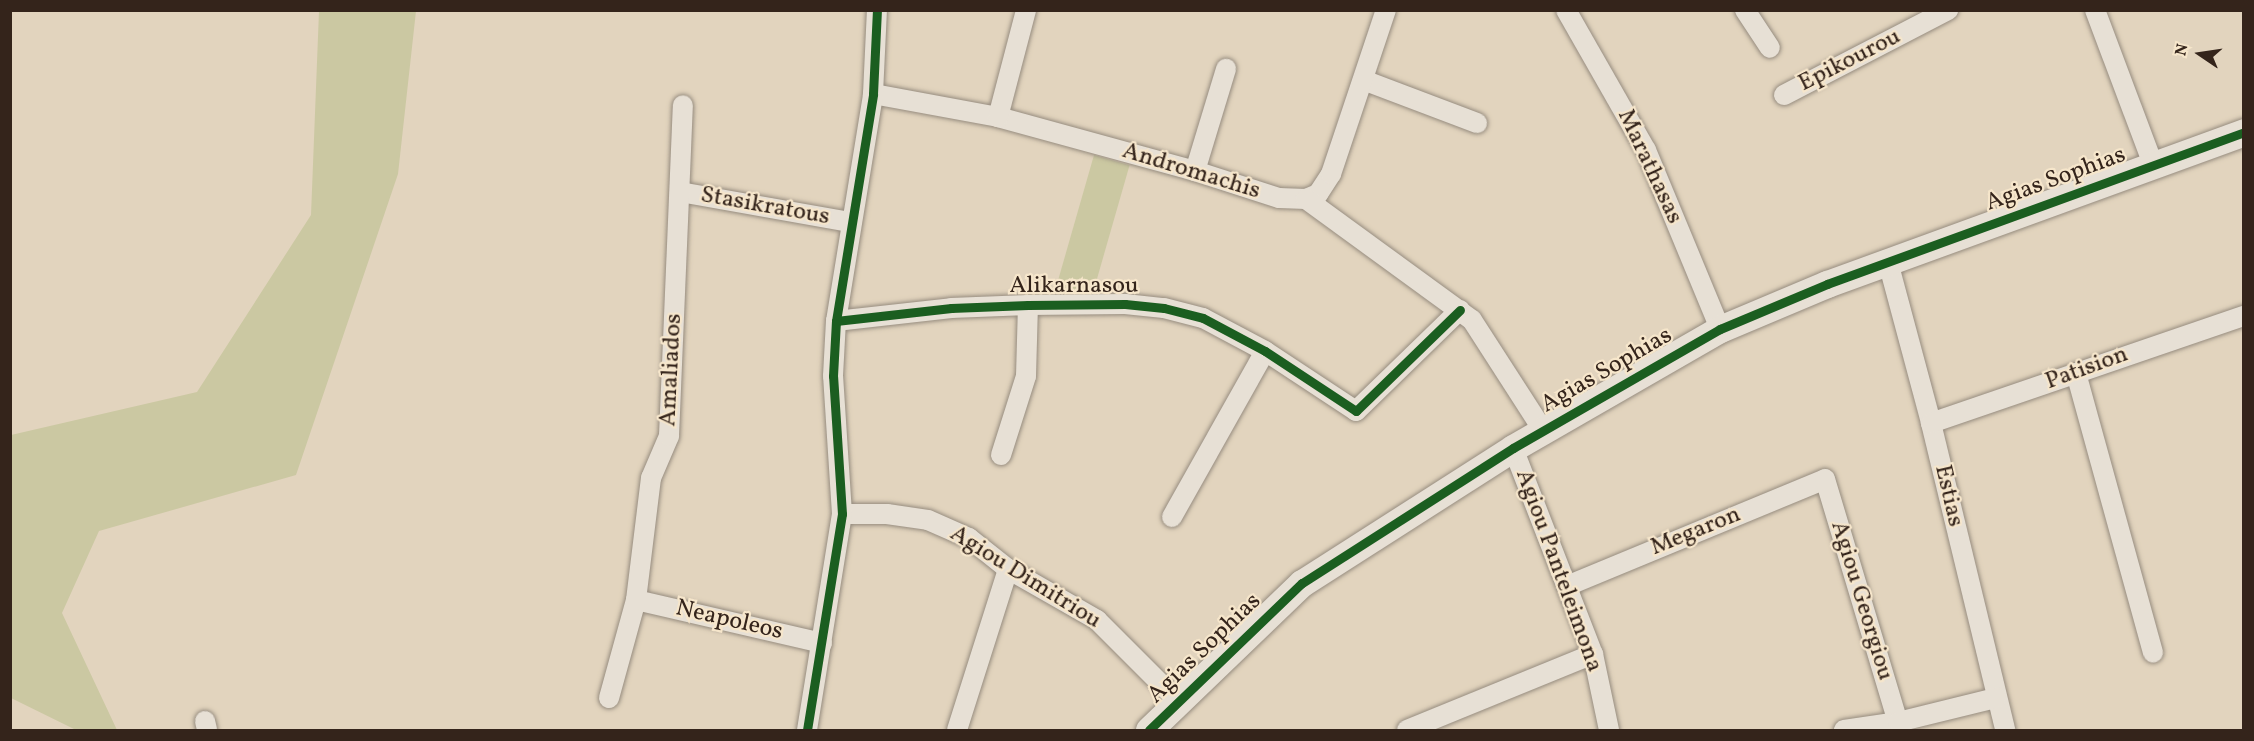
<!DOCTYPE html>
<html>
<head>
<meta charset="utf-8">
<style>
  body { margin:0 }
  #map { position:relative; width:2254px; height:741px; overflow:hidden; background:#e2d4be; font-family:Vollkorn,serif }
  div>[style] { position:absolute }
  .green>* { inset:0; background:#cbc8a2; transform-origin:0 0 }
  .roads { filter:drop-shadow(0 0 2px #968c7f) drop-shadow(0 0 2px #968c7f) }
  .street>* { height:20px; margin:-10px; padding:0 10px; transform-origin:10px; border-radius:10px; background:#e7e0d5 }
  .secondary>* { height:27px; margin:-13.5px; padding:0 13.5px; transform-origin:13.5px; border-radius:13.5px; background:#e7e0d5 }
  .cycleway>* { height:9px; margin:-4.5px; padding:0 4.5px; transform-origin:4.5px; border-radius:4.5px; background:#1b5e20 }
  span { translate:-50% -50%; white-space:nowrap; text-align:center; line-height:1.15; -webkit-text-stroke:4.5px #f6e6cb; paint-order:stroke }
  .street-label { font-size:24px; color:#34241b }
  .frame { position:absolute; inset:0; border:12px solid #34241b; pointer-events:none }
  .north { position:absolute; left:2170px; top:24px; width:60px; height:60px; -webkit-text-stroke:4px #f6e6cb; paint-order:stroke; rotate:283deg; font-size:16px; font-weight:700; line-height:24px; text-align:center; color:#34241b }
  .north::after { content:''; display:block; margin:auto; width:21px; height:27px; background:#34241b; clip-path:polygon(50% 0,100% 100%,50% 72%,0 100%) }
</style>
</head>
<body>
<div id="map">
  <div class="green">
    <i style="clip-path:polygon(319px 11px,416px 11px,398px 174px,296px 475px,99px 531px,62px 613px,117px 730px,76px 730px,11px 698px,11px 435px,197px 392px,311px 215px)"></i>
    <i style="left:1094px;top:155px;width:37px;height:136px;rotate:16deg"></i>
  </div>
  <div class="roads">
    <div class="street">
      <i style="left:1566px;top:10px;width:161px;rotate:60.3deg"></i>
      <i style="left:1646px;top:150px;width:194px;rotate:67.5deg"></i>
      <i style="left:1745px;top:10px;width:45px;rotate:56.7deg"></i>
      <i style="left:2095px;top:10px;width:165px;rotate:69.4deg"></i>
      <i style="left:1363px;top:80px;width:122px;rotate:20.7deg"></i>
      <i style="left:873px;top:94px;width:127px;rotate:10.4deg"></i>
      <i style="left:998px;top:117px;width:204px;rotate:15.3deg"></i>
      <i style="left:1195px;top:171px;width:88px;rotate:17.8deg"></i>
      <i style="left:1279px;top:198px;width:27px;rotate:2deg"></i>
      <i style="left:1306px;top:199px;width:13px;rotate:-23deg"></i>
      <i style="left:1318px;top:194px;width:24px;rotate:-57deg"></i>
      <i style="left:1331px;top:174px;width:173px;rotate:-71.5deg"></i>
      <i style="left:1784px;top:95px;width:185px;rotate:-27.4deg"></i>
      <i style="left:998px;top:117px;width:111px;rotate:-75.3deg"></i>
      <i style="left:1195px;top:171px;width:107px;rotate:-73.1deg"></i>
      <i style="left:680px;top:192px;width:173px;rotate:10deg"></i>
      <i style="left:1306px;top:199px;width:205px;rotate:36.1deg"></i>
      <i style="left:1472px;top:320px;width:131px;rotate:57.2deg"></i>
      <i style="left:1888px;top:262px;width:167px;rotate:75deg"></i>
      <i style="left:1931px;top:423px;width:316px;rotate:76.4deg"></i>
      <i style="left:836px;top:321px;width:116px;rotate:-6.4deg"></i>
      <i style="left:951px;top:308px;width:77px;rotate:-2.2deg"></i>
      <i style="left:1028px;top:305px;width:97px;rotate:-0.6deg"></i>
      <i style="left:1125px;top:304px;width:39px;rotate:6deg"></i>
      <i style="left:1164px;top:308px;width:40px;rotate:14.4deg"></i>
      <i style="left:1203px;top:318px;width:70px;rotate:28deg"></i>
      <i style="left:1265px;top:351px;width:109px;rotate:33.4deg"></i>
      <i style="left:1356px;top:411px;width:145px;rotate:-44.2deg"></i>
      <i style="left:2076px;top:373px;width:290px;rotate:74.6deg"></i>
      <i style="left:1931px;top:423px;width:331px;rotate:-18.9deg"></i>
      <i style="left:1513px;top:448px;width:221px;rotate:68.8deg"></i>
      <i style="left:1593px;top:654px;width:78px;rotate:78.1deg"></i>
      <i style="left:1001px;top:455px;width:83px;rotate:-72.4deg"></i>
      <i style="left:1026px;top:376px;width:71px;rotate:-88.4deg"></i>
      <i style="left:842px;top:514px;width:45px"></i>
      <i style="left:887px;top:514px;width:41px;rotate:8.3deg"></i>
      <i style="left:928px;top:520px;width:45px;rotate:23.7deg"></i>
      <i style="left:969px;top:538px;width:50px;rotate:38.5deg"></i>
      <i style="left:1008px;top:569px;width:103px;rotate:29.8deg"></i>
      <i style="left:1097px;top:620px;width:117px;rotate:45deg"></i>
      <i style="left:1172px;top:517px;width:190px;rotate:-60.7deg"></i>
      <i style="left:1567px;top:586px;width:279px;rotate:-22.5deg"></i>
      <i style="left:1825px;top:479px;width:254px;rotate:73.3deg"></i>
      <i style="left:636px;top:600px;width:191px;rotate:13deg"></i>
      <i style="left:609px;top:698px;width:102px;rotate:-74.6deg"></i>
      <i style="left:636px;top:600px;width:123px;rotate:-83deg"></i>
      <i style="left:651px;top:478px;width:46px;rotate:-66.8deg"></i>
      <i style="left:669px;top:436px;width:331px;rotate:-87.6deg"></i>
      <i style="left:205px;top:721px;width:9px;rotate:77deg"></i>
      <i style="left:807px;top:730px;width:219px;rotate:-80.8deg"></i>
      <i style="left:842px;top:514px;width:138px;rotate:-93.7deg"></i>
      <i style="left:833px;top:376px;width:55px;rotate:-86.9deg"></i>
      <i style="left:836px;top:321px;width:230px;rotate:-80.7deg"></i>
      <i style="left:873px;top:94px;width:84px;rotate:-87.3deg"></i>
      <i style="left:957px;top:730px;width:169px;rotate:-72.4deg"></i>
      <i style="left:1407px;top:730px;width:201px;rotate:-22.2deg"></i>
      <i style="left:1844px;top:730px;width:55px;rotate:-8.4deg"></i>
      <i style="left:1898px;top:722px;width:101px;rotate:-13.8deg"></i>
    </div>
    <div class="secondary">
      <i style="left:1149px;top:730px;width:212px;rotate:-43.9deg"></i>
      <i style="left:1302px;top:583px;width:250px;rotate:-32.6deg"></i>
      <i style="left:1513px;top:448px;width:239px;rotate:-29.9deg"></i>
      <i style="left:1720px;top:329px;width:116px;rotate:-22.8deg"></i>
      <i style="left:1827px;top:284px;width:444px;rotate:-20deg"></i>
    </div>
  </div>
  <div class="cycleway">
    <i style="left:836px;top:321px;width:116px;rotate:-6.4deg"></i>
    <i style="left:951px;top:308px;width:77px;rotate:-2.2deg"></i>
    <i style="left:1028px;top:305px;width:97px;rotate:-0.6deg"></i>
    <i style="left:1125px;top:304px;width:39px;rotate:6deg"></i>
    <i style="left:1164px;top:308px;width:40px;rotate:14.4deg"></i>
    <i style="left:1203px;top:318px;width:70px;rotate:28deg"></i>
    <i style="left:1265px;top:351px;width:109px;rotate:33.4deg"></i>
    <i style="left:1356px;top:411px;width:145px;rotate:-44.2deg"></i>
    <i style="left:807px;top:730px;width:219px;rotate:-80.8deg"></i>
    <i style="left:842px;top:514px;width:138px;rotate:-93.7deg"></i>
    <i style="left:833px;top:376px;width:55px;rotate:-86.9deg"></i>
    <i style="left:836px;top:321px;width:230px;rotate:-80.7deg"></i>
    <i style="left:873px;top:94px;width:84px;rotate:-87.3deg"></i>
    <i style="left:1149px;top:730px;width:212px;rotate:-43.9deg"></i>
    <i style="left:1302px;top:583px;width:250px;rotate:-32.6deg"></i>
    <i style="left:1513px;top:448px;width:239px;rotate:-29.9deg"></i>
    <i style="left:1720px;top:329px;width:116px;rotate:-22.8deg"></i>
    <i style="left:1827px;top:284px;width:444px;rotate:-20deg"></i>
  </div>
  <div class="street-label">
    <span style="left:1850px;top:61px;rotate:-27deg">Epikourou</span>
    <span style="left:1649px;top:167px;rotate:65deg">Marathasas</span>
    <span style="left:1191px;top:172px;rotate:17deg">Andromachis</span>
    <span style="left:2056px;top:180px;rotate:-20deg">Agias Sophias</span>
    <span style="left:765px;top:207px;rotate:10deg">Stasikratous</span>
    <span style="left:1074px;top:287px">Alikarnasou</span>
    <span style="left:2087px;top:369px;rotate:-20deg">Patision</span>
    <span style="left:672px;top:370px;rotate:-87deg">Amaliados</span>
    <span style="left:1607px;top:371px;rotate:-30deg">Agias Sophias</span>
    <span style="left:1948px;top:496px;rotate:77deg">Estias</span>
    <span style="left:1696px;top:532px;rotate:-22deg">Megaron</span>
    <span style="left:1558px;top:571px;rotate:70deg">Agiou Panteleimona</span>
    <span style="left:1025px;top:578px;rotate:32deg">Agiou Dimitriou</span>
    <span style="left:1861px;top:601px;rotate:73deg">Agiou Georgiou</span>
    <span style="left:729px;top:621px;rotate:13deg">Neapoleos</span>
    <span style="left:1205px;top:649px;rotate:-44deg">Agias Sophias</span>
  </div>
  <div class="frame"></div>
  <div class="north">N</div>
</div>
</body>
</html>
